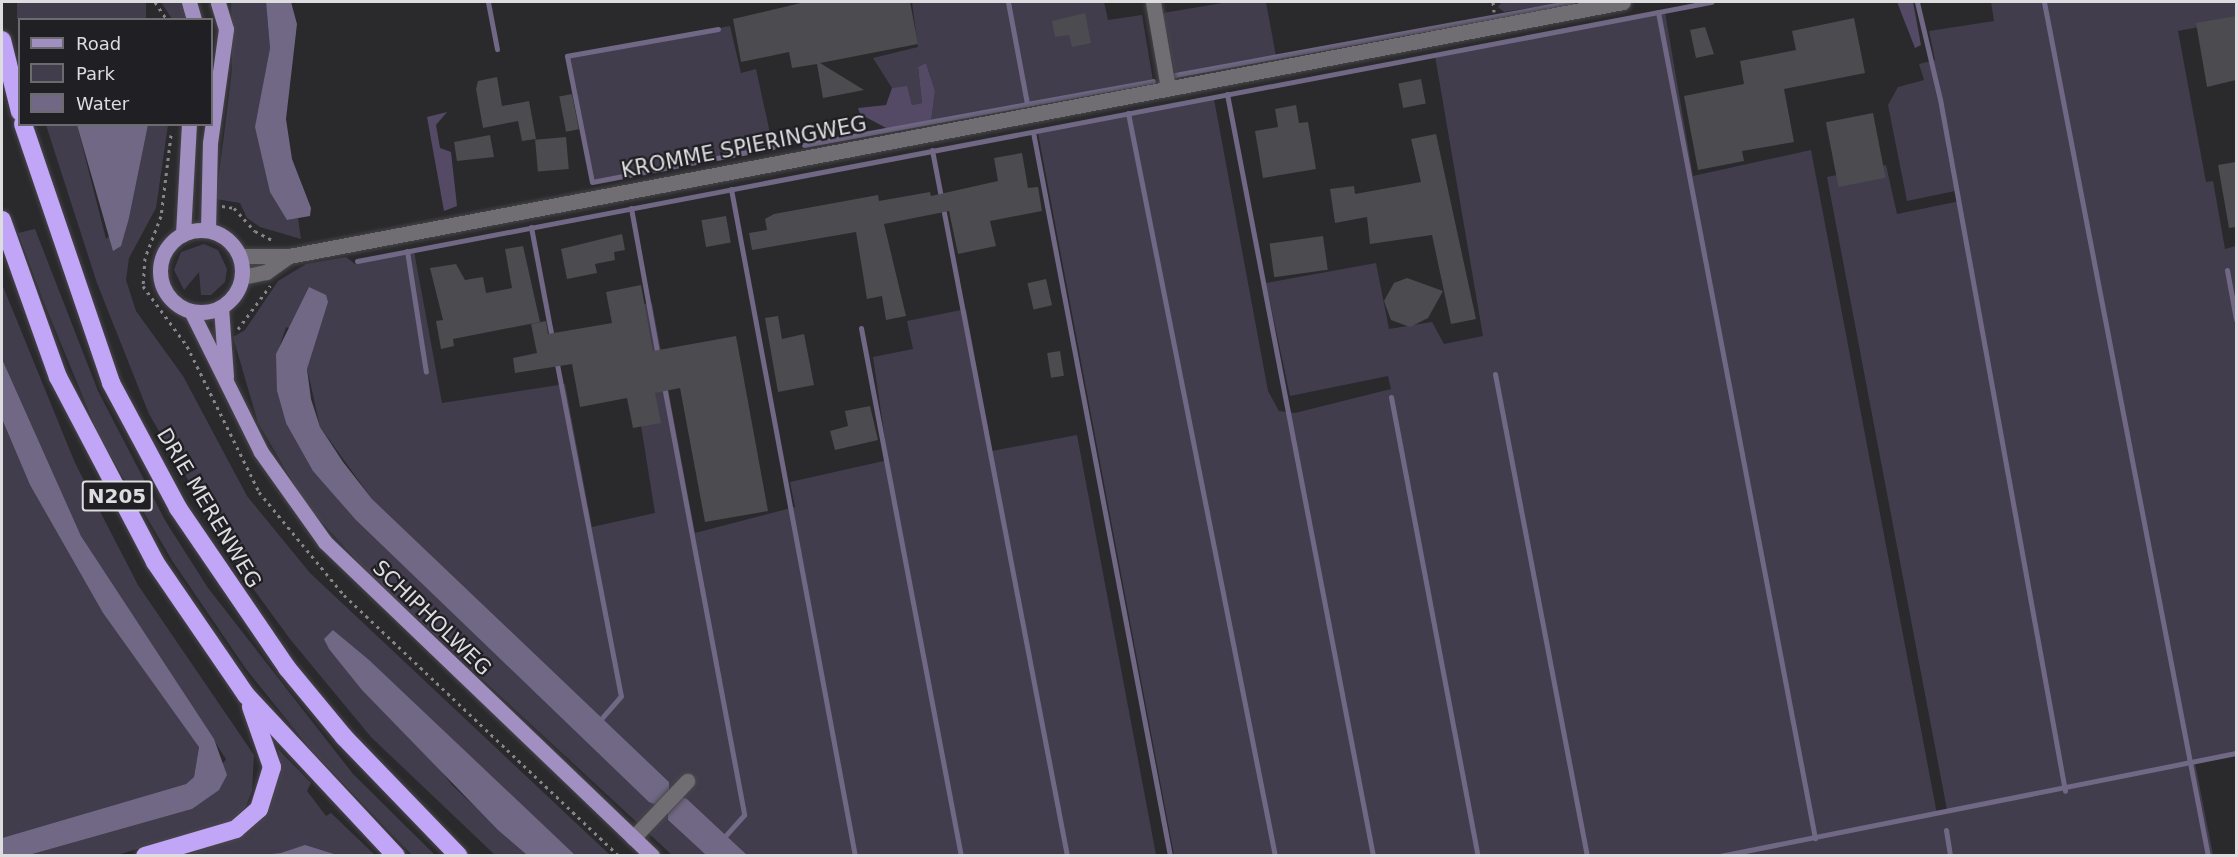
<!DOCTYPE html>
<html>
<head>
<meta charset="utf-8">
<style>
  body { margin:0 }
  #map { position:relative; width:2238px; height:857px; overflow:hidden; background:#2a292c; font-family:"DejaVu Sans",sans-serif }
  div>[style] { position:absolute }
  .green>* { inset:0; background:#423d4d; transform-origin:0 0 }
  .forest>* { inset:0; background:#544a66 }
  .water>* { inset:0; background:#716885 }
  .stream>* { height:5px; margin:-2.5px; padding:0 2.5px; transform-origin:2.5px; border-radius:2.5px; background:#716885 }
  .building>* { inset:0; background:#4c4b4f; transform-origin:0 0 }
  .path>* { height:3px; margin-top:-1.5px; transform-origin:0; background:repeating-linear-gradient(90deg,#868588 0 3px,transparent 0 7.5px) }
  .roads { filter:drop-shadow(0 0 2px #47464a) drop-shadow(0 0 2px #47464a) }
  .minor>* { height:15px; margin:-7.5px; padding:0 7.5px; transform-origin:7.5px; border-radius:7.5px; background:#706e73 }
  .major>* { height:15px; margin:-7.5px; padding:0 7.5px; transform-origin:7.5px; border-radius:7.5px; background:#a18fc2 }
  .major>.ring { margin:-7.5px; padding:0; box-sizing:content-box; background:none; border:15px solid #a18fc2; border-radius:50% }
  .highway>* { height:18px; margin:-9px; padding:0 9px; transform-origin:9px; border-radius:9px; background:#c1a5f6 }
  span { translate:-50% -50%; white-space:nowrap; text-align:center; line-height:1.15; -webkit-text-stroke:4.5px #201f23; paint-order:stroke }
  .shield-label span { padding:2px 4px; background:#201f23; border:2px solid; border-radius:4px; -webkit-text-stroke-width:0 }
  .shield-label { font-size:20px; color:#dddcdf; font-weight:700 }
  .street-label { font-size:21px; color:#dddcdf }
  .frame { position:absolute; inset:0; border:3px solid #dddcdf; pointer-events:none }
  .legend { position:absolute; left:18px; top:18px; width:195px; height:108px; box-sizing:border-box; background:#201f23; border:2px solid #6c6b6e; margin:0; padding:8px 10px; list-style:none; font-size:18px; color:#dddcdf }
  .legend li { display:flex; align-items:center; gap:12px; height:30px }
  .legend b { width:30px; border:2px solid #6c6b6e }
</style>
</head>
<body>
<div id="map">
  <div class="green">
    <i style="left:17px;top:2px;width:129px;height:17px"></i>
    <i style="clip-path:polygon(161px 2px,184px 2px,190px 19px,172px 19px)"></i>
    <i style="clip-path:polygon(231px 2px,266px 2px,270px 48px,262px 92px,287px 220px,298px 218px,301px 239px,260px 227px,247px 218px,240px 203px,216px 199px,232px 70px)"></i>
    <i style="clip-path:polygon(912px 2px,1104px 2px,1108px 20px,1142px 15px,1153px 81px,931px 122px,935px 91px,926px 63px,918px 67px,922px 103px,912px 105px,907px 87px,892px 88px,873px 58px,918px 47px)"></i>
    <i style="clip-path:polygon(1228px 2px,1266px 2px,1276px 56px,1175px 75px,1163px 13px)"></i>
    <i style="clip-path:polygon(1502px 2px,1565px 2px,1504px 12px,1498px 7px)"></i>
    <i style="clip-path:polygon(1991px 2px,2236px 2px,2236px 20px,2178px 31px,2206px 182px,2213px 181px,2225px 249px,2236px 246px,2236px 755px,2195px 763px,2213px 855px,1174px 855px,1038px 133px,1214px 99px,1268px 391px,1279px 411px,1295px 413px,1391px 389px,1388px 376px,1290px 396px,1266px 283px,1376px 263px,1389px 329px,1432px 322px,1444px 344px,1483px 336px,1435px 56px,1665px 12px,1693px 176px,1811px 150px,1937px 814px,1947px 810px,1827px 177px,1886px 165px,1897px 214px,1960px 201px,1945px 141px,1955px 191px,1907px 201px,1888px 105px,1898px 87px,1924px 80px,1919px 64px,1935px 60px,1929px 31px,1994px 21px)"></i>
    <i style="clip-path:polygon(730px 26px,741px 73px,756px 69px,773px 147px,592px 182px,567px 56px)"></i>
    <i style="clip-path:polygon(46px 125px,77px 125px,106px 239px,129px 218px,148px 125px,168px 125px,156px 208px,129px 258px,126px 280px,136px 311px,183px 376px,247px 496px,310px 573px,610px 855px,575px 855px,333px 630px,452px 785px,527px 855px,495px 855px,371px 737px,290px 639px,249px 583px,149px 414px,97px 283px)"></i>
    <i style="clip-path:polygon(35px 229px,98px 391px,166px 522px,208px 588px,353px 774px,435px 855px,412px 855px,311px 750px,246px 669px,173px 562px,99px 436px,45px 305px,18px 233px)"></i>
    <i style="clip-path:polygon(204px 244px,218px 250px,227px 269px,225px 282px,211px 295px,201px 295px,199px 272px,184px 290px,174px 270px,181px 252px)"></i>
    <i style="clip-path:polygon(414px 251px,442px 403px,565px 384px,592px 527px,655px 513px,622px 307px,652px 303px,695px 533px,795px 507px,790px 482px,888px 460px,873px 357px,913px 349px,907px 321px,966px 309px,992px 451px,1077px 435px,1156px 855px,747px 855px,687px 799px,669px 792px,669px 782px,372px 499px,320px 427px,307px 368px,315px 338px,286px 327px,277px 354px,277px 391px,286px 423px,668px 810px,668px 820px,706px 855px,672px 855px,370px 575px,307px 506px,258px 423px,233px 337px,245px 330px,278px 281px,306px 264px,346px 257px,355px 264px)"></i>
    <i style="clip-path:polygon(2px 284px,75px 463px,138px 585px,254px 755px,252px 791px,245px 808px,230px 822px,117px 855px,29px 855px,192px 809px,226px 759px,81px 536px,2px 359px)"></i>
    <i style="clip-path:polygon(2px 419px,30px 485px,103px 613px,199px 746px,194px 777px,186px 784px,2px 838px)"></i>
    <i style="clip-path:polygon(278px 749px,311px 783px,307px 791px,326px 816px,331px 813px,375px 855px,181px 856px,240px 836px,268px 807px,280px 773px)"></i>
  </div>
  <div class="forest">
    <i style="clip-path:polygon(1897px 2px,1913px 2px,1921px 45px,1915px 48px)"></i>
    <i style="clip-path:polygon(926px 63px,935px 91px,931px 122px,888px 129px,860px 114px,858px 108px,886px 105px,892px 88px,907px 86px,912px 105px,922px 103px,918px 67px)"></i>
    <i style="clip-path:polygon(447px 112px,436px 125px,440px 148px,451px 152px,457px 206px,444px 211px,427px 117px)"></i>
  </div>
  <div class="water">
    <i style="clip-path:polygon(266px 2px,291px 2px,297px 24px,286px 119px,292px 159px,311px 208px,310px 216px,287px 220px,270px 192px,255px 127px,270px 48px)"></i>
    <i style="clip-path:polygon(77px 125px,148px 125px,129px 218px,121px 246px,113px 251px)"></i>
    <i style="clip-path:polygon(309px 287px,326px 295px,328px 302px,307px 369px,311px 399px,320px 427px,343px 462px,372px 499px,669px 782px,669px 792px,687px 799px,747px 855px,706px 855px,668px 820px,668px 810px,649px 802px,356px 520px,313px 471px,286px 423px,277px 391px,276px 354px)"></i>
    <i style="clip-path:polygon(2px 359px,81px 536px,214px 739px,227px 775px,219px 790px,192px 809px,29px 855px,2px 855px,2px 838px,186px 784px,194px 777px,199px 747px,103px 613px,30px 485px,2px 419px)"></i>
    <i style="clip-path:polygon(333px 630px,369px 660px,575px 855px,527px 855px,498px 830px,362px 690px,329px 649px,324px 639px)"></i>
    <i style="clip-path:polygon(305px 845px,337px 855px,263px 855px,281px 853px)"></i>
  </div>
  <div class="stream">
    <i style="left:488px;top:2px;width:48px;rotate:79.2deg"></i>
    <i style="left:1008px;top:2px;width:104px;rotate:79.4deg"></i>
    <i style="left:1027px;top:104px;width:128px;rotate:-10.3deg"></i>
    <i style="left:1917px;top:2px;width:100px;rotate:76.7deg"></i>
    <i style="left:1940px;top:99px;width:703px;rotate:79.76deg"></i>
    <i style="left:2044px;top:2px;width:870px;rotate:79.13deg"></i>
    <i style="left:1658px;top:12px;width:841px;rotate:79.24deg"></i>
    <i style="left:718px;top:29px;width:153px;rotate:169.9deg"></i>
    <i style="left:567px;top:56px;width:128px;rotate:78.8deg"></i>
    <i style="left:592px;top:182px;width:184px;rotate:-10.9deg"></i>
    <i style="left:1175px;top:75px;width:403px;rotate:-10.4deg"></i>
    <i style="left:1227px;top:94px;width:776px;rotate:79.15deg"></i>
    <i style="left:1128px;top:113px;width:757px;rotate:78.81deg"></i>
    <i style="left:1033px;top:132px;width:737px;rotate:79.28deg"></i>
    <i style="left:804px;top:145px;width:227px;rotate:-10.4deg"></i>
    <i style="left:932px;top:150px;width:719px;rotate:79.17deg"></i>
    <i style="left:731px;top:189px;width:678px;rotate:79.47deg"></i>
    <i style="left:631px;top:208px;width:150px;rotate:79.7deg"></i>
    <i style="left:531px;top:227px;width:113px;rotate:79.3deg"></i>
    <i style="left:407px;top:251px;width:122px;rotate:81.1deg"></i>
    <i style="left:357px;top:261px;width:1379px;rotate:-10.83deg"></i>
    <i style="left:2227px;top:270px;width:50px;rotate:79.6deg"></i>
    <i style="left:861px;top:328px;width:537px;rotate:79.28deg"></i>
    <i style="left:556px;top:359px;width:343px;rotate:79.1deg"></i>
    <i style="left:621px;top:696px;width:30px;rotate:131deg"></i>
    <i style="left:1495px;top:374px;width:491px;rotate:79.2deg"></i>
    <i style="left:664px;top:386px;width:436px;rotate:79.4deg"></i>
    <i style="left:744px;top:815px;width:27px;rotate:132deg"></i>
    <i style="left:1391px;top:397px;width:467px;rotate:79.3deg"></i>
    <i style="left:1946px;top:830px;width:26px;rotate:81deg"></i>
    <i style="left:1720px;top:856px;width:526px;rotate:-11.29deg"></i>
  </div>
  <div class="building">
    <i style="clip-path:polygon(805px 2px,910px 2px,918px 44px,820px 63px,864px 90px,823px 98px,817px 64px,792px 68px,789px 52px,741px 62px,733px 19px)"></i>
    <i style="clip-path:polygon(1085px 13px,1091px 43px,1072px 47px,1069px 35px,1055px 37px,1052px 21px)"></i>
    <i style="clip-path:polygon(2236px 16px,2236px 80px,2207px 87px,2196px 23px)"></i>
    <i style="clip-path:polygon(1854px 18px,1865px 73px,1784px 89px,1794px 142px,1742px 151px,1744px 161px,1698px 170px,1684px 96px,1744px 84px,1740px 61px,1796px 50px,1792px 31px)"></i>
    <i style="clip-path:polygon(1705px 27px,1714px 54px,1696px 58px,1690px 30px)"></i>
    <i style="clip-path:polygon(497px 77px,502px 106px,529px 101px,536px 139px,522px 141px,518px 121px,483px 128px,476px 89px,478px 81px)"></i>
    <i style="left:1421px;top:79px;width:25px;height:23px;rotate:79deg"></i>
    <i style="left:572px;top:94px;width:36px;height:13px;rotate:79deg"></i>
    <i style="clip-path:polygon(1296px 105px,1299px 123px,1308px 122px,1316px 169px,1263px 178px,1255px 131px,1278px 127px,1275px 109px)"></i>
    <i style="left:1873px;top:113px;width:66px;height:48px;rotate:79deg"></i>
    <i style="clip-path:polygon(1436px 134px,1476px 319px,1451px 324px,1432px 235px,1370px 244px,1367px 217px,1335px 223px,1330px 189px,1354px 186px,1355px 194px,1421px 182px,1411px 139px)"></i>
    <i style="clip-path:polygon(490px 135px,494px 157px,457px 161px,454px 142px)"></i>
    <i style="left:566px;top:137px;width:32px;height:31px;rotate:85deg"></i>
    <i style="clip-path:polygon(1022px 153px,1028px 188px,1038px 187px,1042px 211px,990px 221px,996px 246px,958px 254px,949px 211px,884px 224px,906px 316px,886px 320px,882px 296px,867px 299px,856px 232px,752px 250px,749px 233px,767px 230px,765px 219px,774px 214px,878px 195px,879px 201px,930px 192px,931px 196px,998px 181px,994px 158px)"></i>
    <i style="clip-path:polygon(2236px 162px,2236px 227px,2229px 228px,2218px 165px)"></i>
    <i style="left:726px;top:216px;width:27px;height:25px;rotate:80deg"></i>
    <i style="clip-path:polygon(622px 234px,625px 250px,614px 252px,615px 260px,595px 264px,597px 273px,567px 279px,561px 249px)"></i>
    <i style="left:1323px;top:236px;width:34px;height:54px;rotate:82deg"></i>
    <i style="clip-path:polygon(523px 246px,540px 322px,453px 339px,454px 346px,441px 349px,436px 321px,443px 320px,430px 268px,456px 264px,465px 280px,483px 277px,486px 293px,512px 288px,505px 249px)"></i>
    <i style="clip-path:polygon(1407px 278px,1443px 291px,1428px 318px,1410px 327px,1391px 320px,1384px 301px,1394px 283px)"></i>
    <i style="left:1046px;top:279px;width:27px;height:19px;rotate:77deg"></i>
    <i style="clip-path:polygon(641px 285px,653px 351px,736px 336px,768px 511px,705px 522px,680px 388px,655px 393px,661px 423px,633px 428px,627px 398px,580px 407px,572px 364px,515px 373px,513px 358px,537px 353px,531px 324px,546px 321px,548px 334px,612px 323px,606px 292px)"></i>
    <i style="clip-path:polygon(778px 316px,782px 339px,804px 334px,814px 385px,778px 392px,765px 318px)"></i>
    <i style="left:1060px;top:351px;width:25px;height:13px;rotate:81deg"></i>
    <i style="clip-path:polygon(870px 406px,878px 440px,835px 450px,830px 431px,848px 426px,845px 411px)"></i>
  </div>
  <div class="path">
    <i style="left:155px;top:2px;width:22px;rotate:56deg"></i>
    <i style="left:1493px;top:2px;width:10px;rotate:84deg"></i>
    <i style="left:171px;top:135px;width:82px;rotate:97deg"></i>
    <i style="left:161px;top:216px;width:45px;rotate:110.9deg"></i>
    <i style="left:145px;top:258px;width:28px;rotate:94deg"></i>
    <i style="left:143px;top:286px;width:74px;rotate:53.7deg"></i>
    <i style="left:187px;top:346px;width:163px;rotate:63.7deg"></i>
    <i style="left:259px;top:492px;width:134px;rotate:50.5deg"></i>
    <i style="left:344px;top:595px;width:379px;rotate:43.5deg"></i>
    <i style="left:222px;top:206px;width:12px;rotate:9deg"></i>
    <i style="left:234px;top:208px;width:31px;rotate:48deg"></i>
    <i style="left:255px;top:231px;width:19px;rotate:28deg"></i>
    <i style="left:238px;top:329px;width:54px;rotate:-53.3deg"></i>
  </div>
  <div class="roads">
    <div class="minor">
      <i style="left:1153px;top:2px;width:87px;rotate:80.1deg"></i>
      <i style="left:239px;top:256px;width:50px"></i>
      <i style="left:289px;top:256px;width:1358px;rotate:-10.78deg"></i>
      <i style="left:242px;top:277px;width:25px;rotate:-12deg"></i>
      <i style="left:266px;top:272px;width:28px;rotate:-35deg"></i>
      <i style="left:633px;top:838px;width:79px;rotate:-46.5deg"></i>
    </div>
    <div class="major">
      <i style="left:189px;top:2px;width:19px;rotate:74deg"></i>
      <i style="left:208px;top:230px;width:87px;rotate:-88.7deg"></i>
      <i style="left:210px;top:143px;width:115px;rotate:-82deg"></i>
      <i style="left:226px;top:29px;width:28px;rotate:-107deg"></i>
      <i class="ring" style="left:160px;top:230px;width:67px;height:67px"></i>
      <i style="left:183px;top:234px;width:110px;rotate:-86.9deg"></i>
      <i style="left:221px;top:307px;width:70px;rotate:85.9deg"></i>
      <i style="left:191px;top:311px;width:157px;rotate:63.6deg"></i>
      <i style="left:261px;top:452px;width:110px;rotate:54.6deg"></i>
      <i style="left:325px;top:542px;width:453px;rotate:43.8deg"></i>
    </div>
    <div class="highway">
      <i style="left:2px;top:40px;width:74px;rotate:76deg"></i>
      <i style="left:23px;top:124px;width:274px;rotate:71.2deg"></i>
      <i style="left:111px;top:383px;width:142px;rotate:61.8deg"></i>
      <i style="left:178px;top:508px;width:194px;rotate:55.7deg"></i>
      <i style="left:287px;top:668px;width:89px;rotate:50.4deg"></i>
      <i style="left:344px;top:737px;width:165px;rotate:46deg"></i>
      <i style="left:2px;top:220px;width:167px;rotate:70.4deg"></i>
      <i style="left:58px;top:377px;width:209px;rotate:62.3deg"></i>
      <i style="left:155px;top:562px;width:161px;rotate:55.6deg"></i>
      <i style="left:246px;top:695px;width:220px;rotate:47deg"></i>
      <i style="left:145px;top:856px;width:95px;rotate:-16.5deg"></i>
      <i style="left:236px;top:829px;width:30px;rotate:-41deg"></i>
      <i style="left:259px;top:809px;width:44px;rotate:-72.8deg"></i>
      <i style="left:272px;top:767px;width:64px;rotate:-109.3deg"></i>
    </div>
  </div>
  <div class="shield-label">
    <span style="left:117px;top:496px">N205</span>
  </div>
  <div class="street-label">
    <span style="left:744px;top:147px;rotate:-11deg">KROMME SPIERINGWEG</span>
    <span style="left:209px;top:508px;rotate:59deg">DRIE MERENWEG</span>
    <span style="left:432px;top:618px;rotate:44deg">SCHIPHOLWEG</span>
  </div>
  <div class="frame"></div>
  <ul class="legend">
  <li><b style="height:8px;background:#a18fc2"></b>Road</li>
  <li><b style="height:16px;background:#423d4d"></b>Park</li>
  <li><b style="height:16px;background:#716885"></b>Water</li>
  </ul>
</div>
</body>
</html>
